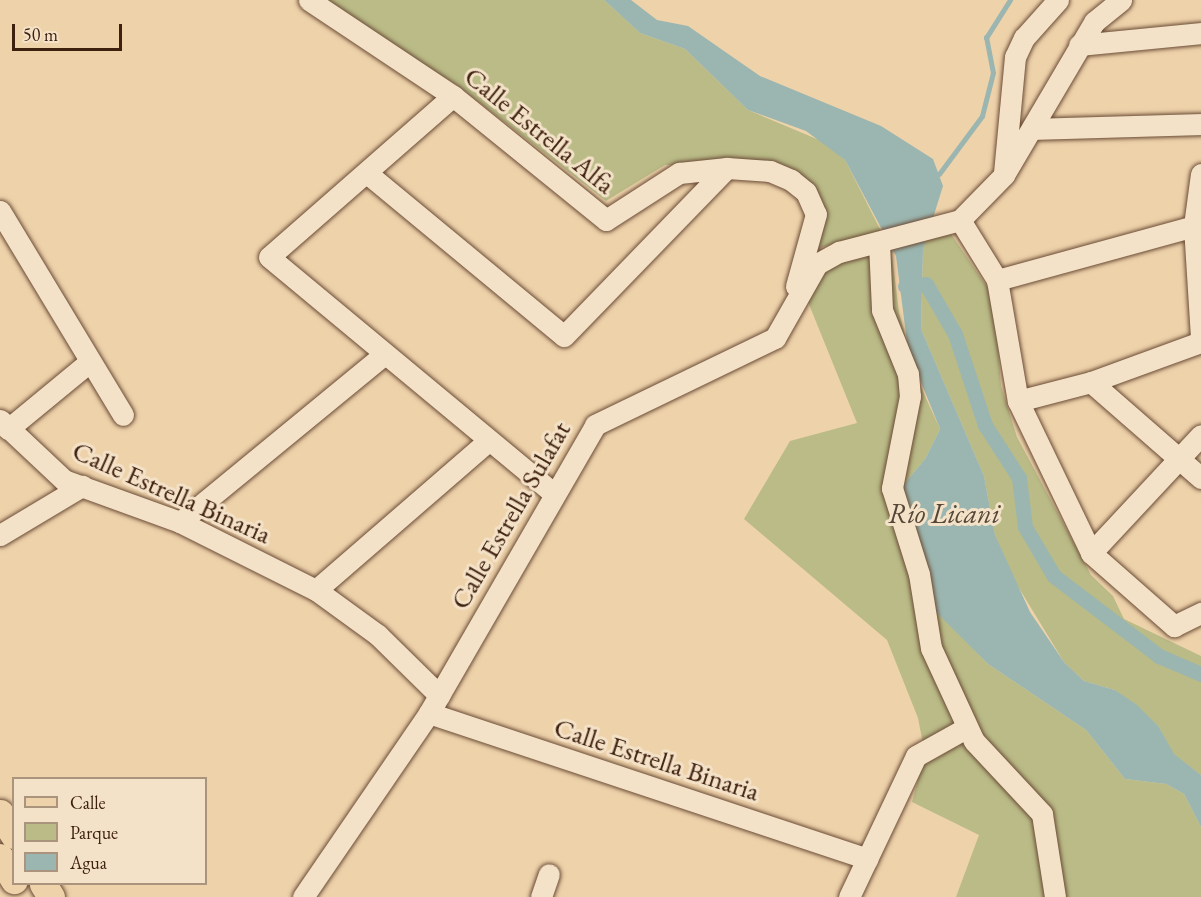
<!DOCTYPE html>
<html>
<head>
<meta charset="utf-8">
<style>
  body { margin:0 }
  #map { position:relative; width:1201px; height:897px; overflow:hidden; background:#eed2aa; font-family:"EB Garamond",serif }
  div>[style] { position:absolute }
  .green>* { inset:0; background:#babb87 }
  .water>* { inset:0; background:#9bb6b0 }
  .stream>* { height:4.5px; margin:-2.25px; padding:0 2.25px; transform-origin:2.25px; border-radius:2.25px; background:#9bb6b0 }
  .canal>* { height:15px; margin:-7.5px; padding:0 7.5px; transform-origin:7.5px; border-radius:7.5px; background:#9bb6b0 }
  .roads { filter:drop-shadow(0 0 2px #6a4c36) drop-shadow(0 0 2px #6a4c36) }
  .minor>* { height:21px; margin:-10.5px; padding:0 10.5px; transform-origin:10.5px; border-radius:10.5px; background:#f4e2c8 }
  .major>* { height:27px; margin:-13.5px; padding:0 13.5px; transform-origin:13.5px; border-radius:13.5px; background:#eed2aa }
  span { translate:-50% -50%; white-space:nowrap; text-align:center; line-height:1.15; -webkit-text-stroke:6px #f4e2c8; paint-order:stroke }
  .street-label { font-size:27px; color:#3e200f }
  .water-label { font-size:28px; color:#554637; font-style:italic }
  .legend { position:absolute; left:12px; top:777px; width:195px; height:108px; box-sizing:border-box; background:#f4e2c8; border:2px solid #ab947e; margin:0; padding:8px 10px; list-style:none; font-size:18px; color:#3e200f }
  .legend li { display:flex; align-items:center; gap:12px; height:30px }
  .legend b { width:30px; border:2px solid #ab947e }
  .scale { position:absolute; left:12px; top:24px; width:110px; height:27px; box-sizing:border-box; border:3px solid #3e200f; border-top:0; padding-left:8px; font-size:18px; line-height:21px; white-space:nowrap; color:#3e200f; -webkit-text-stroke:4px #f4e2c8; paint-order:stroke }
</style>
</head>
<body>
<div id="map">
  <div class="green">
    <i style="clip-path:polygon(312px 0,604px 0,640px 33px,685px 49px,748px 110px,831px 145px,845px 160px,881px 231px,808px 251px,812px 188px,701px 166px,665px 165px,606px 201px,457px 85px)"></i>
    <i style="clip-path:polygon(949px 231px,994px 297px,1001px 386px,1017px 437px,1091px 575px,1113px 596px,1124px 619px,1201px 656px,1201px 775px,1173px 754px,1159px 727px,1115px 690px,1084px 681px,1064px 662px,1011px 575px,995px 535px,984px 476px,921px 329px,923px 250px,926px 240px)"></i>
    <i style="clip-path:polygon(891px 248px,899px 312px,915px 374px,940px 429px,925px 459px,900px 489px,967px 642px,988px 664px,1086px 730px,1125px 779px,1166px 784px,1184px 794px,1201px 827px,1201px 897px,956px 897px,979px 835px,912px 802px,925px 754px,918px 718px,887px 640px,744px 519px,790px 441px,857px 423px,802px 287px,836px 261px)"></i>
  </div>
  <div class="water">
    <i style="clip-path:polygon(604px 0,631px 0,657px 20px,688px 26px,760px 76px,881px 126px,933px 159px,943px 186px,923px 250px,921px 329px,984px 476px,995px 535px,1030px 612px,1064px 662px,1084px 681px,1115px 690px,1137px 705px,1159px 727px,1174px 754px,1201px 775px,1201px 827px,1184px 794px,1166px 784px,1125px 779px,1086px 730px,988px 664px,936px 612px,921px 585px,900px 489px,925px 459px,940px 429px,908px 350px,896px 256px,845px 160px,806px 131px,748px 110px,685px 49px,640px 33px)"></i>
  </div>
  <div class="stream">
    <i style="left:939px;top:174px;width:72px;rotate:-53.4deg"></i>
    <i style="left:982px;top:116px;width:44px;rotate:-75.7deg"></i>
    <i style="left:993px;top:73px;width:36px;rotate:-101deg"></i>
    <i style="left:986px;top:38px;width:45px;rotate:-57.7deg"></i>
  </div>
  <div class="canal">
    <i style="left:905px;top:286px;width:21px;rotate:-5deg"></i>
    <i style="left:926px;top:284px;width:58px;rotate:59.9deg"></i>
    <i style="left:955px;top:334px;width:96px;rotate:71.8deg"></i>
    <i style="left:985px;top:425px;width:63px;rotate:57.3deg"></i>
    <i style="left:1019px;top:478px;width:49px;rotate:83deg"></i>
    <i style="left:1025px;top:527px;width:57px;rotate:59.4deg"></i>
    <i style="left:1054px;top:576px;width:132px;rotate:37.3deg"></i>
    <i style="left:1159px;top:656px;width:46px;rotate:23.2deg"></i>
  </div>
  <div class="roads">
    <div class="minor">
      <i style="left:309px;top:0;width:173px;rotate:33.7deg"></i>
      <i style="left:453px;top:96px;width:197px;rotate:39deg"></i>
      <i style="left:606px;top:220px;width:87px;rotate:-32.8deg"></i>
      <i style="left:679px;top:173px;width:48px;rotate:-5.9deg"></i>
      <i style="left:727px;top:168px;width:43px;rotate:4deg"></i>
      <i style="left:770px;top:171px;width:23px;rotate:23deg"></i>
      <i style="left:791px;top:180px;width:19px;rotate:39deg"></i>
      <i style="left:806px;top:192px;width:24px;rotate:66deg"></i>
      <i style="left:816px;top:214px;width:75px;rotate:105.5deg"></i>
      <i style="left:1079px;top:45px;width:123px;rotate:-5.6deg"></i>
      <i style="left:453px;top:96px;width:244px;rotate:138.8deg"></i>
      <i style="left:269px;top:257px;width:371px;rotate:39.7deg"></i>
      <i style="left:1032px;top:129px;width:169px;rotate:-1.7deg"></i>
      <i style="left:1004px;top:173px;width:117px;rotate:-84.6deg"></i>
      <i style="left:1015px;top:57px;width:21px;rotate:-65deg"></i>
      <i style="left:1024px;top:38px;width:51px;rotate:-48.2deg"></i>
      <i style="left:368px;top:174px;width:254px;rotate:39.6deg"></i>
      <i style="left:564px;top:336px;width:234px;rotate:-45.9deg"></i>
      <i style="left:1201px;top:174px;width:52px;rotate:97.7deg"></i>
      <i style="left:1194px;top:226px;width:110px;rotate:86.4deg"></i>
      <i style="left:0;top:211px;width:238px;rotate:58.9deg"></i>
      <i style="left:960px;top:220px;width:70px;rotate:58.3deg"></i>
      <i style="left:997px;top:280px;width:123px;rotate:80.2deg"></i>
      <i style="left:1018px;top:401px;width:169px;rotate:64.3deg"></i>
      <i style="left:1091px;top:553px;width:111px;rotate:41.3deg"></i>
      <i style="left:1174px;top:626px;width:30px;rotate:-26deg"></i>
      <i style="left:879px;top:243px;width:67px;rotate:87.4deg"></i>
      <i style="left:882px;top:310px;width:69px;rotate:67.9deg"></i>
      <i style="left:908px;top:374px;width:22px;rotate:85deg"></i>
      <i style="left:910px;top:396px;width:94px;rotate:101.1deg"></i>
      <i style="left:892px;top:488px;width:90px;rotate:72.6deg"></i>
      <i style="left:919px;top:574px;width:75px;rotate:80.8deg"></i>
      <i style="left:931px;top:648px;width:102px;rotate:65.2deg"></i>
      <i style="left:974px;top:741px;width:100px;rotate:47deg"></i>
      <i style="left:1042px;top:814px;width:84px;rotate:81.1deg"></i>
      <i style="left:997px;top:280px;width:204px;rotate:-15.3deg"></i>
      <i style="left:1091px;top:382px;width:146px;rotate:41.1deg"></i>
      <i style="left:1018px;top:401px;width:75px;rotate:-14.6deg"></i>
      <i style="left:1091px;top:382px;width:117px;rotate:-20deg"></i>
      <i style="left:0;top:420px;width:88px;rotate:43.2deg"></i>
      <i style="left:64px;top:480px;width:123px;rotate:19.9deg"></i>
      <i style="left:180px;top:522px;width:152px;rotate:26.6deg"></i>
      <i style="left:316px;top:590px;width:77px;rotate:36deg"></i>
      <i style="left:378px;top:635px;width:86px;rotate:44.5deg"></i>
      <i style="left:8px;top:429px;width:104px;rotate:-39.5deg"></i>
      <i style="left:180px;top:522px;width:263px;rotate:-39.4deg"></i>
      <i style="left:0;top:535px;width:96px;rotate:-30.9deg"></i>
      <i style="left:1091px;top:553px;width:161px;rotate:-47deg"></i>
      <i style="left:316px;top:590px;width:228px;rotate:-40.9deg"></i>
      <i style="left:429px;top:713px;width:462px;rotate:18.4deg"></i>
      <i style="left:303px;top:897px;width:223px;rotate:-55.6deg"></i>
      <i style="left:429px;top:713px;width:332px;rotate:-60deg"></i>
      <i style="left:595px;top:425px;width:200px;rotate:-25.8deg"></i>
      <i style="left:775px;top:338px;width:85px;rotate:-60.4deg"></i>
      <i style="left:817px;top:264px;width:25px;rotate:-29deg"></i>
      <i style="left:839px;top:252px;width:125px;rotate:-14.8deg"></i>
      <i style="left:960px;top:220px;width:63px;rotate:-45.6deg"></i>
      <i style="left:1004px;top:175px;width:178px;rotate:-59.5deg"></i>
      <i style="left:1094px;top:22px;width:35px;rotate:-39deg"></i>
      <i style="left:541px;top:897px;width:24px;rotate:-71deg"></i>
      <i style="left:849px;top:897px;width:156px;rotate:-64.6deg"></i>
      <i style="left:916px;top:756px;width:57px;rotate:-29.2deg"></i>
    </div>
    <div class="major">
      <i style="left:0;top:813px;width:26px;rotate:58deg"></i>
      <i style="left:0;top:857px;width:27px;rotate:59deg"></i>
      <i style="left:43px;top:884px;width:15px;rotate:58deg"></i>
    </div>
  </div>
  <div class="street-label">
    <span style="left:540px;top:130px;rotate:39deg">Calle Estrella Alfa</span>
    <span style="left:172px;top:492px;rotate:24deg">Calle Estrella Binaria</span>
    <span style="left:510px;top:515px;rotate:-60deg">Calle Estrella Sulafat</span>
    <span style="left:657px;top:759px;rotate:18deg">Calle Estrella Binaria</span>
  </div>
  <div class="water-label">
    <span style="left:944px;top:513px">Río Licani</span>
  </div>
  <ul class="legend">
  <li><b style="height:8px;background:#eed2aa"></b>Calle</li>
  <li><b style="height:16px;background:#babb87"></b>Parque</li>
  <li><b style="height:16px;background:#9bb6b0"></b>Agua</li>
  </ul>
  <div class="scale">50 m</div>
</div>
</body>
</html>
